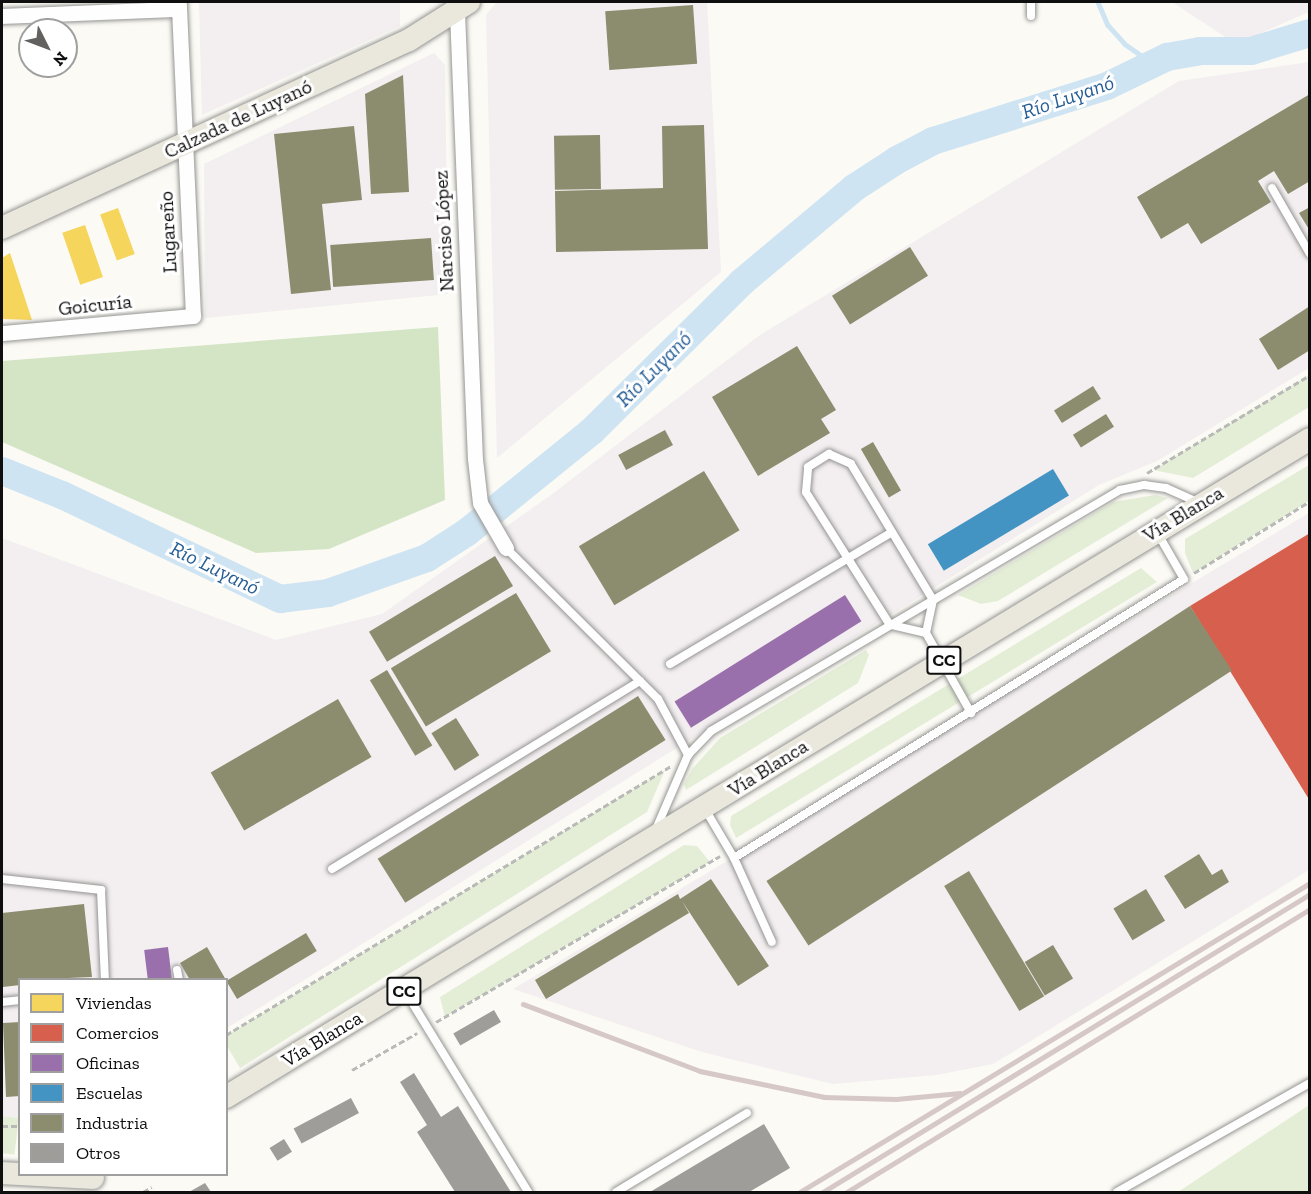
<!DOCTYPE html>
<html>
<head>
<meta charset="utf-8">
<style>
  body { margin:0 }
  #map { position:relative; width:1311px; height:1194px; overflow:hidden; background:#fbfaf5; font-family:"Zilla Slab",serif }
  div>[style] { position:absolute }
  .industrial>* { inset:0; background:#f3eef0 }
  .green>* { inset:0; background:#e4eed7; transform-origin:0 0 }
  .forest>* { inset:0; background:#d4e5c6 }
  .homes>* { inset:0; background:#f6d55c; transform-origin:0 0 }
  .shops>* { inset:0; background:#d6604d }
  .offices>* { inset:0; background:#9970ab; transform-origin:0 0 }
  .schools>* { inset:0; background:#4393c3; transform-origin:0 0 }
  .industry>* { inset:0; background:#8c8c6e; transform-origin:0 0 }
  .stream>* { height:4.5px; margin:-2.25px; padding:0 2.25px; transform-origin:2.25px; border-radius:2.25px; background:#cfe4f2 }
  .river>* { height:28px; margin:-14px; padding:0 14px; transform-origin:14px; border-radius:14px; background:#cfe4f2 }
  .building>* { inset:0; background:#9f9d9a; transform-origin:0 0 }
  .path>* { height:3px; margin-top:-1.5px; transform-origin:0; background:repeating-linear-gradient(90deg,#b9b9b8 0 6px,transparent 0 9px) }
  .roads { filter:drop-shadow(0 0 2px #959593) drop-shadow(0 0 2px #959593) }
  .lane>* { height:8px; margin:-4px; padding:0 4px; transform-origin:4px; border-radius:4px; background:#fefefe }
  .street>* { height:15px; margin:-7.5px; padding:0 7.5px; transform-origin:7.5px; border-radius:7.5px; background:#fefefe }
  .primary>* { height:22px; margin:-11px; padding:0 11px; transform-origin:11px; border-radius:11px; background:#eae7dc }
  .rail>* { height:4.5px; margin:-2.25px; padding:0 2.25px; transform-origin:2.25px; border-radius:2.25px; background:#d6c8c7 }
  span { translate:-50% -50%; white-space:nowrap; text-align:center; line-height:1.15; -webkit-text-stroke:6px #fff; paint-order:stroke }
  .shield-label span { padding:2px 4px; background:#fff; border:2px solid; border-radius:4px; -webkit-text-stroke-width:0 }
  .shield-label { font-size:18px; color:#0f0f0f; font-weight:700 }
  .street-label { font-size:20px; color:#0f0f0f }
  .water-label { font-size:21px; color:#255d94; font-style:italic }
  .frame { position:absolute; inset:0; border:3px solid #0f0f0f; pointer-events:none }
  .legend { position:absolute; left:18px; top:978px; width:210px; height:198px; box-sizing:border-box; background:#fff; border:2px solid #9f9f9f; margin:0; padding:8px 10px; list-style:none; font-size:18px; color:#0f0f0f }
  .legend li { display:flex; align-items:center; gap:12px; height:30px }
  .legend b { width:30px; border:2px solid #9f9f9f }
  .north { position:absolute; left:18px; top:18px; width:60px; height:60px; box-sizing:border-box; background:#fff; border:2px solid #9f9f9f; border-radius:50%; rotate:132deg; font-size:16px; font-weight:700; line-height:24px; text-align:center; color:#0f0f0f }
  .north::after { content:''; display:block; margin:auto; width:21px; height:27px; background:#626160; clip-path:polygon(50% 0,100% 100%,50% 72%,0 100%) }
</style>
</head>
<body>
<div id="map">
  <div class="industrial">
    <i style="clip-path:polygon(199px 2px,400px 2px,400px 26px,202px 115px)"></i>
    <i style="clip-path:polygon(497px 2px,707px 2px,721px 272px,497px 458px,486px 15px)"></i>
    <i style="clip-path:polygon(1172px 2px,1309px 2px,1309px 12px,1236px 44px)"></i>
    <i style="clip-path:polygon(434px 53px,445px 65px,448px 294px,205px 318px,204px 164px)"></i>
    <i style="clip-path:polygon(1309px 62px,1309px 368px,1157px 461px,1099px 485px,227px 1028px,226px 980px,20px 980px,19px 1118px,2px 1116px,2px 538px,276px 640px,382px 614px,551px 495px,760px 335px,1179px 81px)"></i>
    <i style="clip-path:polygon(1309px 513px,1309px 870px,993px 1064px,936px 1075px,833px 1084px,702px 1052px,513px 989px)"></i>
  </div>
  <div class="green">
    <i style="clip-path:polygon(1309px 375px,1309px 407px,1193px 478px,1153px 470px)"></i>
    <i style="clip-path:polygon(1309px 465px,1309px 501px,1193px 573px,1185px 553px,1185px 539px)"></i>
    <i style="clip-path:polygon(1155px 495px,1168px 498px,998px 601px,981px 604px,958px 595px,1113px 502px)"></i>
    <i style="clip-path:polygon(1141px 568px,1157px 582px,736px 838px,730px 825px,731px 816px)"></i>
    <i style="clip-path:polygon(866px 650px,869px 655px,858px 683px,686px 790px,684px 784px,692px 769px,720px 738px)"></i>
    <i style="clip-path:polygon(665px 770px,647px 812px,240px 1068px,227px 1046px,227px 1035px)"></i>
    <i style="clip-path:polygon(684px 845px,697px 846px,710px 862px,445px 1017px,440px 997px)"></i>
    <i style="clip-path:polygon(1309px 1105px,1309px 1192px,1178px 1192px)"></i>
    <i style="left:2px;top:1116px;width:17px;height:37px;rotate:7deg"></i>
  </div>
  <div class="forest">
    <i style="clip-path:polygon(438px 327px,445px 500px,329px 549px,256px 553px,2px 442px,2px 361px)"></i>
  </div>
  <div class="homes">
    <i style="left:118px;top:208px;width:49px;height:19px;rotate:70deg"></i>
    <i style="left:85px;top:225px;width:55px;height:24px;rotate:71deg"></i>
    <i style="clip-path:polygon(10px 253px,32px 320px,2px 319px,2px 258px)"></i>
  </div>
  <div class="shops">
    <i style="clip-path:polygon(1310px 533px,1310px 801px,1190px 606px)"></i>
  </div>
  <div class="offices">
    <i style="left:845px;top:595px;width:31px;height:201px;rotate:58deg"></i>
    <i style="left:168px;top:947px;width:33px;height:24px;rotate:83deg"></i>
  </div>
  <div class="schools">
    <i style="left:1053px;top:469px;width:31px;height:146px;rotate:59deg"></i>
  </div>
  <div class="industry">
    <i style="left:693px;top:5px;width:59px;height:88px;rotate:86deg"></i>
    <i style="clip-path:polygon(403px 75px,409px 192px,371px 194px,365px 94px)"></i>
    <i style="clip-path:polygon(1310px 94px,1310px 181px,1288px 194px,1274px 171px,1258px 181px,1271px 202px,1201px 244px,1188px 223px,1161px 239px,1137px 197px)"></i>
    <i style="clip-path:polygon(704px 125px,708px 249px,556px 252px,555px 191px,663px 188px,662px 126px)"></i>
    <i style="clip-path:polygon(354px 126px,362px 200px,322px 204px,331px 290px,291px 294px,274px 134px)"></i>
    <i style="left:600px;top:135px;width:54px;height:46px;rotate:89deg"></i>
    <i style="clip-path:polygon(1310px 207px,1310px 231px,1299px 213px)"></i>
    <i style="left:431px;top:238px;width:42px;height:101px;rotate:86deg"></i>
    <i style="left:910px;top:247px;width:34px;height:92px;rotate:58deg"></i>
    <i style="clip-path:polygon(1310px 306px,1310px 350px,1278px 370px,1259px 339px)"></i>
    <i style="clip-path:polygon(797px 346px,836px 410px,821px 419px,830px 433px,758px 476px,712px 397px)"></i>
    <i style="left:1093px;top:386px;width:15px;height:46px;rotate:58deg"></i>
    <i style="left:1106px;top:414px;width:15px;height:39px;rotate:58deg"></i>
    <i style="left:665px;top:430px;width:17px;height:53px;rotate:62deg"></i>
    <i style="left:873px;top:442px;width:56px;height:14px;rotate:60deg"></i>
    <i style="left:704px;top:471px;width:69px;height:146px;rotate:59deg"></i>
    <i style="left:495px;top:556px;width:35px;height:147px;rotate:59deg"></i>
    <i style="left:516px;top:593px;width:68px;height:146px;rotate:59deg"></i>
    <i style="left:1190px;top:606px;width:77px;height:505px;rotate:57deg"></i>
    <i style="left:387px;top:670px;width:88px;height:20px;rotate:59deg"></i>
    <i style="left:638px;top:696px;width:52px;height:307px;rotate:58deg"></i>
    <i style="left:338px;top:699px;width:67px;height:147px;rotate:60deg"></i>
    <i style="left:456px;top:718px;width:44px;height:29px;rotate:58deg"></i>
    <i style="clip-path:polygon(1199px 854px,1212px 875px,1222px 869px,1229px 882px,1185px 909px,1164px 876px)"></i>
    <i style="left:969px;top:871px;width:146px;height:29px;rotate:59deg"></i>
    <i style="clip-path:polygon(711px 879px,769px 966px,738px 986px,682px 901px,689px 913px,546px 999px,535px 980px,678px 894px,680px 899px)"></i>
    <i style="left:1146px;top:889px;width:37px;height:38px;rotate:59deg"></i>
    <i style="clip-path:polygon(84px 904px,92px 977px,20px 980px,20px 985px,3px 987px,2px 913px)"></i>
    <i style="left:306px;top:933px;width:21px;height:93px;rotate:59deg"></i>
    <i style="left:1053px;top:945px;width:39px;height:33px;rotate:59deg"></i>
    <i style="clip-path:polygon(207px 947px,226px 980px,190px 980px,180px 963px)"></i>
    <i style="clip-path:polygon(20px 1022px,20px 1096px,6px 1097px,3px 1023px)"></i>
  </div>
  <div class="stream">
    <i style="left:1098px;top:2px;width:25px;rotate:67deg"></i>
    <i style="left:1108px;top:25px;width:25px;rotate:48deg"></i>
    <i style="left:1125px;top:44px;width:32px;rotate:35deg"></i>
  </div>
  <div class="river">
    <i style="left:2px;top:471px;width:65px;rotate:21.8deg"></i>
    <i style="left:62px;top:495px;width:242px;rotate:25.5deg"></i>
    <i style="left:280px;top:599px;width:48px;rotate:-7.1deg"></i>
    <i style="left:328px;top:593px;width:105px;rotate:-19.5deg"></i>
    <i style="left:427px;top:558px;width:46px;rotate:-32.7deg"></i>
    <i style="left:466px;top:533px;width:162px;rotate:-39deg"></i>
    <i style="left:592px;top:431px;width:211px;rotate:-44.8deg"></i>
    <i style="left:742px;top:282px;width:146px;rotate:-40deg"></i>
    <i style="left:854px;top:188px;width:51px;rotate:-33.1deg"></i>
    <i style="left:897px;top:160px;width:41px;rotate:-27.8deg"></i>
    <i style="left:933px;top:141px;width:182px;rotate:-17.5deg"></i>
    <i style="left:1107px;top:86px;width:67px;rotate:-25.8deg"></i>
    <i style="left:1167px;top:57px;width:34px;rotate:-10deg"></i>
    <i style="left:1200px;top:51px;width:51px"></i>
    <i style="left:1251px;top:51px;width:62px;rotate:-17deg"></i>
  </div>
  <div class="building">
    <i style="left:494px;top:1010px;width:14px;height:47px;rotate:60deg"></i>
    <i style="clip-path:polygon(414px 1073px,441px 1117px,458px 1106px,511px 1192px,455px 1192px,417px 1132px,427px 1125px,400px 1082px)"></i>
    <i style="left:351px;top:1098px;width:17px;height:65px;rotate:62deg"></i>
    <i style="clip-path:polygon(764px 1124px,790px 1168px,749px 1192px,650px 1192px)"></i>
    <i style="left:284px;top:1139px;width:15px;height:17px;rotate:58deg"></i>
    <i style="clip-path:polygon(205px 1183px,211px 1192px,189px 1192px)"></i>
  </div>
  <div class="path">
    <i style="left:1147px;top:473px;width:190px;rotate:-31deg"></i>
    <i style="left:1194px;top:573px;width:137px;rotate:-31.8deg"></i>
    <i style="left:436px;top:1022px;width:329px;rotate:-30.3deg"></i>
    <i style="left:226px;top:1035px;width:520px;rotate:-31.15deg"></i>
    <i style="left:352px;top:1070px;width:75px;rotate:-29.6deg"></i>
    <i style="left:2px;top:1126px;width:18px"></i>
    <i style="left:143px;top:1192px;width:10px;rotate:-29deg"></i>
  </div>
  <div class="roads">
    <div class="lane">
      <i style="left:1031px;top:16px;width:14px;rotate:-90deg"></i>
      <i style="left:1272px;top:188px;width:76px;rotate:60.1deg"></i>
      <i style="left:829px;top:454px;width:24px;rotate:24deg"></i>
      <i style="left:851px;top:464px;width:159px;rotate:58.9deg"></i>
      <i style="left:933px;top:600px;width:34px;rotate:102deg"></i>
      <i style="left:926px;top:633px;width:37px;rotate:-167deg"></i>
      <i style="left:890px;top:625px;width:157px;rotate:-122.3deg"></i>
      <i style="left:806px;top:492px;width:25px;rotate:-85deg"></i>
      <i style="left:808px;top:467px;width:25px;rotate:-32deg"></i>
      <i style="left:506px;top:548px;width:214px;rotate:44.8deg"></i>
      <i style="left:658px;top:699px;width:64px;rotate:61.8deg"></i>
      <i style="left:926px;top:633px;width:92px;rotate:60.6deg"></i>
      <i style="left:670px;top:664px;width:258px;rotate:-30.7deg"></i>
      <i style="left:705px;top:809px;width:57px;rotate:59.4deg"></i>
      <i style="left:734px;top:858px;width:92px;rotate:65.7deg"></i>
      <i style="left:656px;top:829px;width:81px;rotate:-66.6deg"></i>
      <i style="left:688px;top:755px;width:33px;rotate:-46deg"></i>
      <i style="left:711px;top:731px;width:475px;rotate:-30.5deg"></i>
      <i style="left:1120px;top:490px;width:25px;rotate:-12deg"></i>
      <i style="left:1144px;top:485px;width:22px;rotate:8deg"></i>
      <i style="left:1166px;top:488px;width:37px;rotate:24deg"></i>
      <i style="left:734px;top:858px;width:529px;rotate:-31.8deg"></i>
      <i style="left:1184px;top:579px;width:52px;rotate:-120deg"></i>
      <i style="left:332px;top:869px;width:361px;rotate:-31.4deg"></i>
      <i style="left:2px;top:879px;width:100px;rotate:6.3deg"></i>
      <i style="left:101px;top:890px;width:90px;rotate:87.5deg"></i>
      <i style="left:177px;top:970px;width:10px;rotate:79deg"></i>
      <i style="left:405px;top:991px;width:236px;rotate:58.5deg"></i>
      <i style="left:2px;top:1002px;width:18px;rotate:-6deg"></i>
      <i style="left:616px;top:1192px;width:153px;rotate:-31.1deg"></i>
      <i style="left:1117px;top:1192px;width:222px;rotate:-29.5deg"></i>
    </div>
    <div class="street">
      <i style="left:457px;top:12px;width:447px;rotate:87.7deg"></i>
      <i style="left:475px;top:459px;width:44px;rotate:83.5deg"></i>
      <i style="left:480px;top:503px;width:52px;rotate:60deg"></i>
      <i style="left:2px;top:16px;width:177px;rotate:-2.3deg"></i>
      <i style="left:2px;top:333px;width:192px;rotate:-5.1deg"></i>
      <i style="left:193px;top:316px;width:314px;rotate:-92.6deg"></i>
    </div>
    <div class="primary">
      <i style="left:2px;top:228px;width:448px;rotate:-24.8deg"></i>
      <i style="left:409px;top:40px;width:71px;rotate:-32.3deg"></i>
      <i style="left:226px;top:1097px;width:1268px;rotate:-31.26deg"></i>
      <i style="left:2px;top:1173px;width:91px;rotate:3.1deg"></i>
    </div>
  </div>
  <div class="rail">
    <i style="left:523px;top:1004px;width:189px;rotate:20.7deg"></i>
    <i style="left:700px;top:1071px;width:127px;rotate:11.8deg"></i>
    <i style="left:824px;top:1097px;width:72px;rotate:1.6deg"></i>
    <i style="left:896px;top:1099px;width:64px;rotate:-5.4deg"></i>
    <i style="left:800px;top:1192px;width:596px;rotate:-31.21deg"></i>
    <i style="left:823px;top:1192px;width:571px;rotate:-31.46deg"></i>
    <i style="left:847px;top:1192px;width:543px;rotate:-31.43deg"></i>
  </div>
  <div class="shield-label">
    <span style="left:944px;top:660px">CC</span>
    <span style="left:404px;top:991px">CC</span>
  </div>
  <div class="street-label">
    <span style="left:238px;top:119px;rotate:-25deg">Calzada de Luyanó</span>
    <span style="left:444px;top:231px;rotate:-93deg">Narciso López</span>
    <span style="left:168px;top:232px;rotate:-93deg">Lugareño</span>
    <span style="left:95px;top:305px;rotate:-6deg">Goicuría</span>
    <span style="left:1183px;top:514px;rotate:-31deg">Vía Blanca</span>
    <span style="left:768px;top:768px;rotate:-32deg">Vía Blanca</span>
    <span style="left:322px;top:1039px;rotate:-31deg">Vía Blanca</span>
  </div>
  <div class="water-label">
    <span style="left:1068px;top:97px;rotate:-19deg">Río Luyanó</span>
    <span style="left:654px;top:369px;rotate:-45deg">Río Luyanó</span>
    <span style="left:215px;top:568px;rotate:26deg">Río Luyanó</span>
  </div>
  <div class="frame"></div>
  <ul class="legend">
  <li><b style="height:16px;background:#f6d55c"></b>Viviendas</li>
  <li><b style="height:16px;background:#d6604d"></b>Comercios</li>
  <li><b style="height:16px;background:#9970ab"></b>Oficinas</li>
  <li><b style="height:16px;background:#4393c3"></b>Escuelas</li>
  <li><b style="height:16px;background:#8c8c6e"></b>Industria</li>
  <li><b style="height:16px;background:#9f9d9a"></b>Otros</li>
  </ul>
  <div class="north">N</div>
</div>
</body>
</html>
